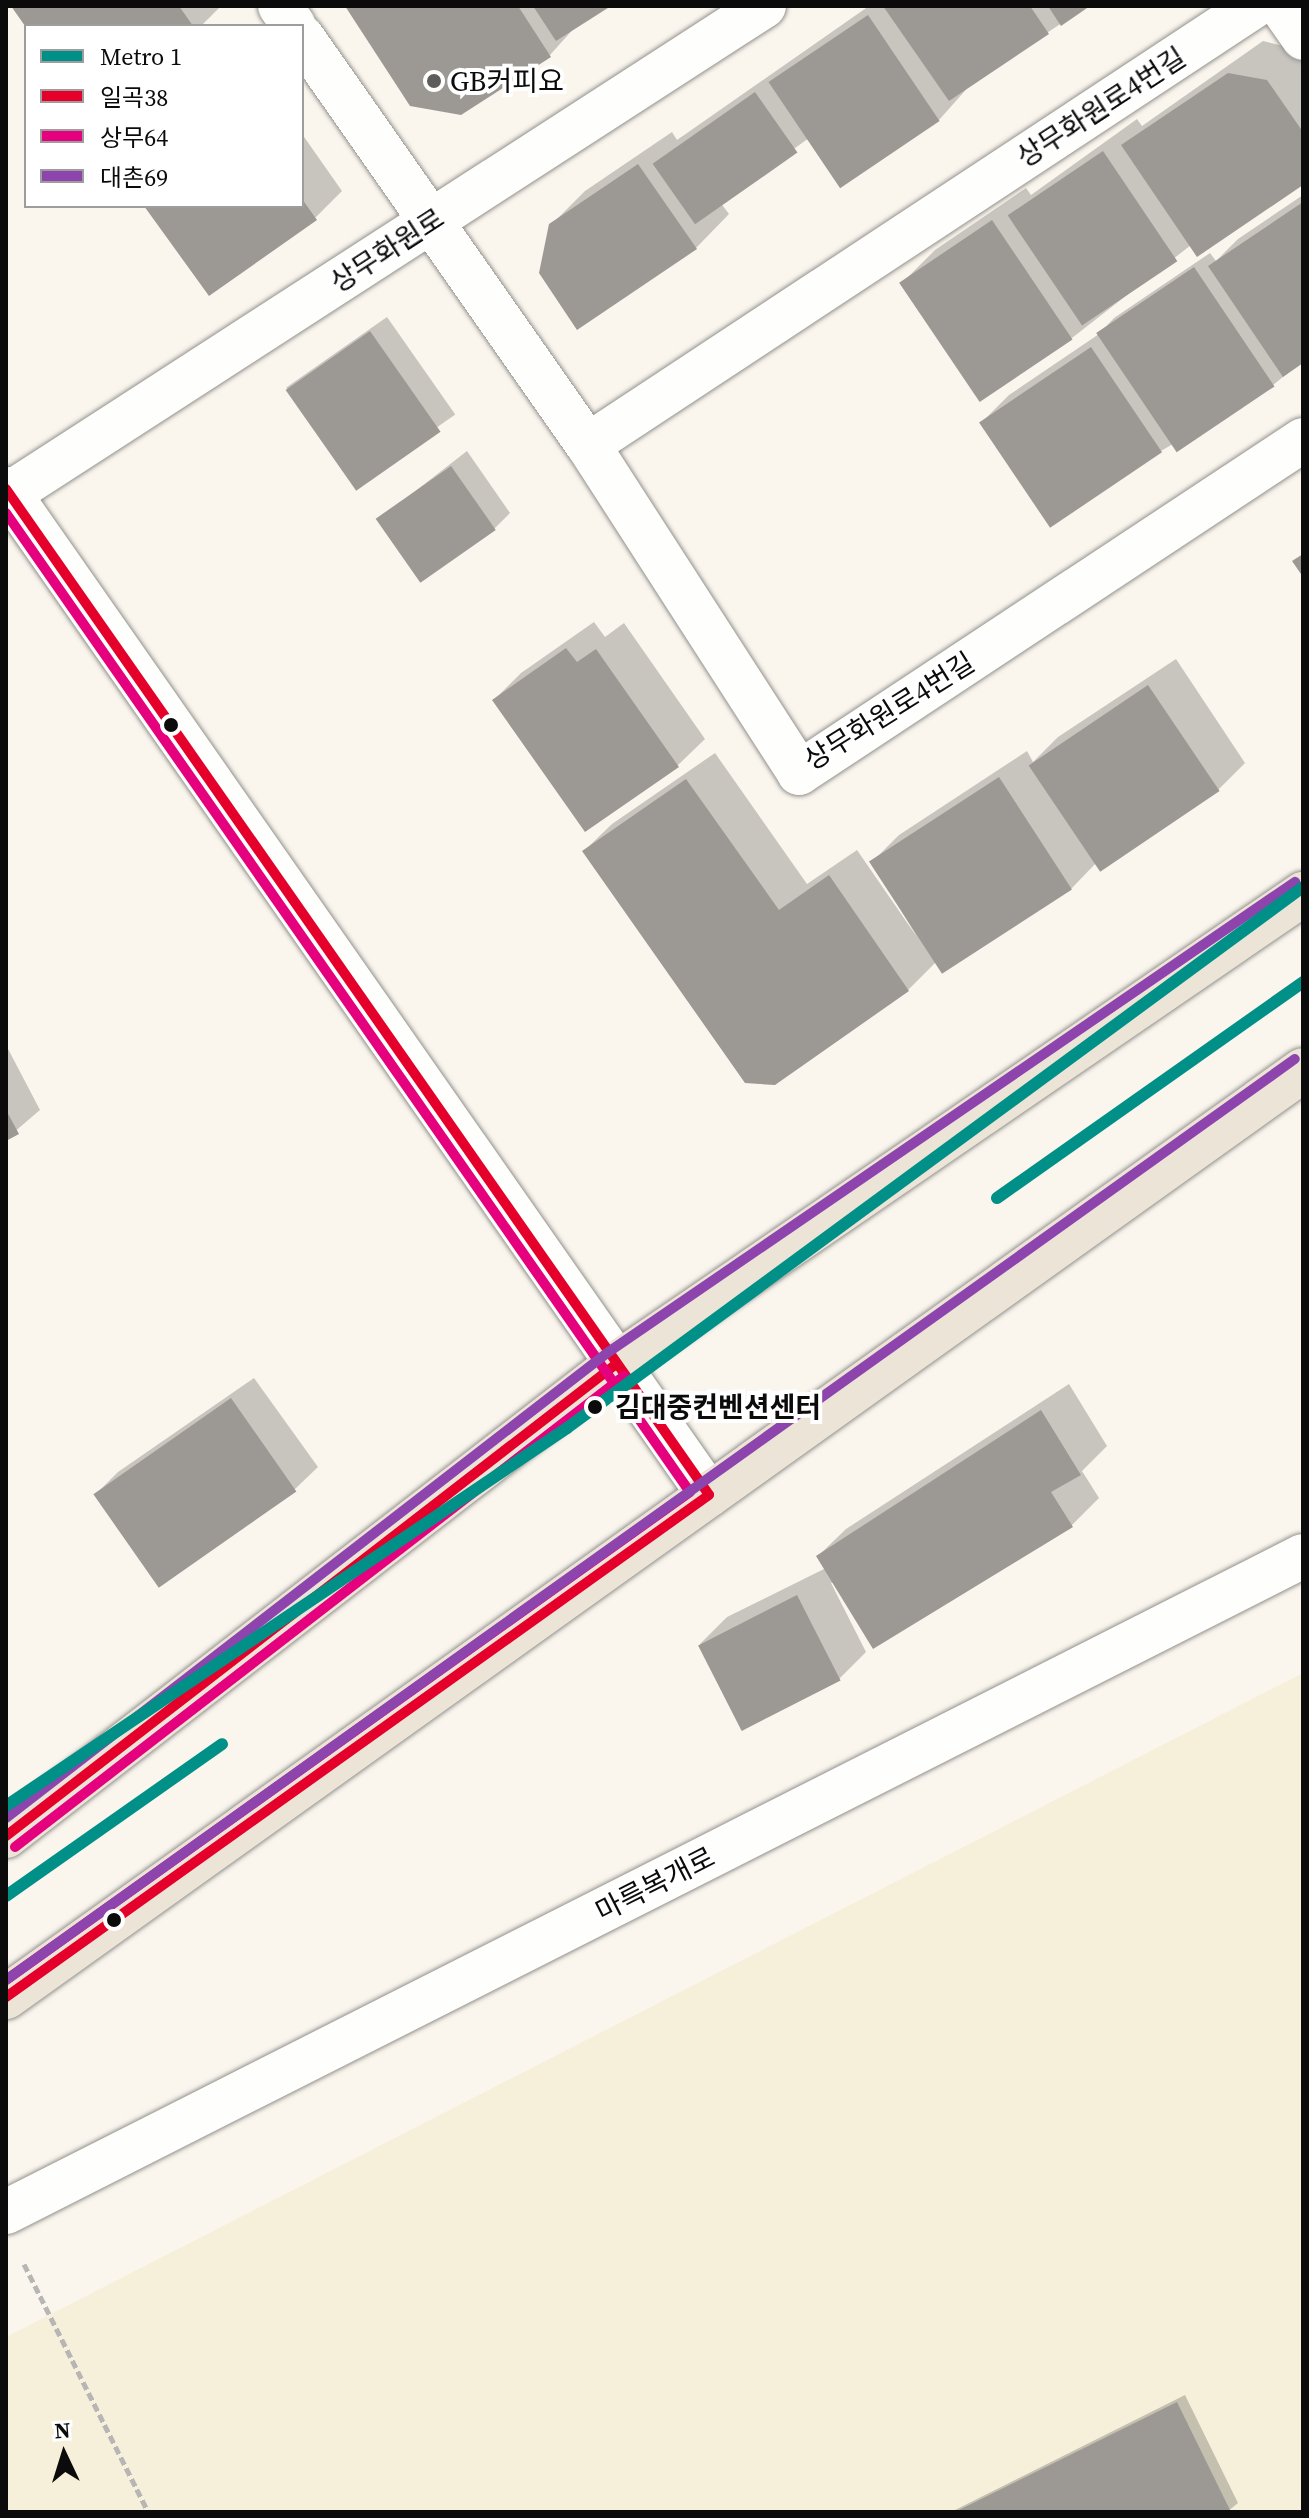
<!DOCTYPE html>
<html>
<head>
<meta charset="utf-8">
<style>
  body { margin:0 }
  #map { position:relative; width:1309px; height:2518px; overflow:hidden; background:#faf6ee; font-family:"Source Serif 4","Noto Sans KR",serif }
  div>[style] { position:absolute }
  .farmland>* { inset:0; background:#f6f0db }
  .shadow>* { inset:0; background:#0003; transform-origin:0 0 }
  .building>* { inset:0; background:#9c9995; transform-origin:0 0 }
  .path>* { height:5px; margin-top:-2.5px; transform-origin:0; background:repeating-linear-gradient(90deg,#b7b6b5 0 8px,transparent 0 12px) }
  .roads { filter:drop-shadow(0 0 2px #93918d) drop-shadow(0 0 2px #93918d) }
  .minor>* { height:44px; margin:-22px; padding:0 22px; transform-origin:22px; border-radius:22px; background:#fefefc }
  .tertiary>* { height:44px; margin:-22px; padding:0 22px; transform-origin:22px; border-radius:22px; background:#fefefc }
  .primary>* { height:44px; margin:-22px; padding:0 22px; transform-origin:22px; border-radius:22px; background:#ece4d7 }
  .bus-1>* { height:10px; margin:-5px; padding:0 5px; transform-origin:5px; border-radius:5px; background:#e4002b }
  .bus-2>* { height:10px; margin:-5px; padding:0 5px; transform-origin:5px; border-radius:5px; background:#e5007d }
  .bus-3>* { height:10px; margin:-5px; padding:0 5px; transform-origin:5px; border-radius:5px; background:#8e44ad }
  .metro-1>* { height:12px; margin:-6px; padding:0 6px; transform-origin:6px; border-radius:6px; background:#009088 }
  .dots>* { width:22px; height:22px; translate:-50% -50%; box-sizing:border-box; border:4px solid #fff; border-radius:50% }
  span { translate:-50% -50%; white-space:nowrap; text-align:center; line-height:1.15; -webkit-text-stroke:8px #fff; paint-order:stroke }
  .poi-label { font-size:28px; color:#0b0b0b }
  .left { translate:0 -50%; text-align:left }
  .street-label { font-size:28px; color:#0b0b0b }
  .stop-label { font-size:28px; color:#0b0b0b; font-weight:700 }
  .frame { position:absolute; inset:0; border:8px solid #0b0b0b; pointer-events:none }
  .legend { position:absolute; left:24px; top:24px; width:280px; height:184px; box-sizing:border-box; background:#fff; border:2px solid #9d9d9d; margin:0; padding:10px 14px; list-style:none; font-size:24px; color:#0b0b0b }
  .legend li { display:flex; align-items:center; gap:16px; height:40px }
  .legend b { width:40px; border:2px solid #9d9d9d }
  .north { position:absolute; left:24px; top:2414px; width:80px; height:80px; -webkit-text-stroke:6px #fff; paint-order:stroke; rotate:356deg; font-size:22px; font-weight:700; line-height:32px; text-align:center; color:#0b0b0b }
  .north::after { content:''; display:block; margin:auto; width:28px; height:36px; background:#0b0b0b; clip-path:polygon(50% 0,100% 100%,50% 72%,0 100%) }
</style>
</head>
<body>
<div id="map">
  <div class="farmland">
    <i style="clip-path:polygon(1303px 1673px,1303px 2512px,6px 2512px,6px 2337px)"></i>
  </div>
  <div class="shadow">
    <i style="clip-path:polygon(13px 6px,221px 6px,201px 26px,27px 26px)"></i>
    <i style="clip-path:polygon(348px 6px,607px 6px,576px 26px,550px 55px)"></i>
    <i style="clip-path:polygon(869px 6px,1087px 6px,971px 84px,939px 120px,809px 138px,720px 202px,729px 214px,696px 248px,551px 225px,585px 191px,672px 132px,677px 140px)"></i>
    <i style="clip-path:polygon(1263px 41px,1303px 51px,1303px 183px,1191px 245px,1072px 338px,902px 283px,935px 250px,1026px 188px,1031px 195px,1137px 119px,1142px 126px)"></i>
    <i style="clip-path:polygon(302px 134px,342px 191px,315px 218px,147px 206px,302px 206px)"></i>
    <i style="clip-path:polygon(1303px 195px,1303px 361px,1273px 385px,1161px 451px,982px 422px,1009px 395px,1099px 334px,1114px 318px,1210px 253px,1216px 261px,1238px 239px)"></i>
    <i style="left:387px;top:317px;width:119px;height:123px;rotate:55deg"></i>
    <i style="clip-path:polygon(467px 451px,510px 513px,494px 529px,378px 520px)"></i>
    <i style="clip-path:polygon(594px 622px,605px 637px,624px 623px,705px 739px,677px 766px,494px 700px,521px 673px)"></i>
    <i style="clip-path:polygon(1176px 659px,1245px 763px,1218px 790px,1096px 863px,1072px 888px,938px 960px,908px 990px,584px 851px,612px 824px,715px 753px,807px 884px,857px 850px,917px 937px,872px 862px,899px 835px,1027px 751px,1033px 762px,1058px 737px)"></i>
    <i style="clip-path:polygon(6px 1045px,40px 1110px,6px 1139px)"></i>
    <i style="clip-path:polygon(254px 1378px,318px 1467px,295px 1489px,96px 1494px,118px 1472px)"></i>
    <i style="clip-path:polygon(1069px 1384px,1107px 1446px,1082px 1471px,1099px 1498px,1072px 1525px,831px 1583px,866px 1652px,839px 1679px,700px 1644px,727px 1617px,826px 1568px,818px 1556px,846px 1529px)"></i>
    <i style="clip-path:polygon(1185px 2395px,1238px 2503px,1227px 2512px,951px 2512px)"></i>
  </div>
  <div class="building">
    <i style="clip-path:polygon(11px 6px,179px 6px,193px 26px,25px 26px)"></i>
    <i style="clip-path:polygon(345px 6px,518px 6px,551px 57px,461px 115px,410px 106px)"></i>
    <i style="clip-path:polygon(533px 6px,611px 6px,556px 41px)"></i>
    <i style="clip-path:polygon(883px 6px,1030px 6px,1049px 34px,949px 101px)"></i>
    <i style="clip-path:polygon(1048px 6px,1090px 6px,1061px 26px)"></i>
    <i style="left:868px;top:15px;width:128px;height:120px;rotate:56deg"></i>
    <i style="clip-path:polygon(1228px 73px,1267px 80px,1303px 132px,1303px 185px,1197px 257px,1121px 145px)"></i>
    <i style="left:755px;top:92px;width:74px;height:125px;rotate:55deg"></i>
    <i style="left:1103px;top:151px;width:133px;height:115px;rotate:56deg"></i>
    <i style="clip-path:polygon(638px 164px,697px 249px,577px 330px,539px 273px,549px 224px)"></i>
    <i style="clip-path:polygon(302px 199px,317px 220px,209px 296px,144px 206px,302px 206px)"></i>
    <i style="clip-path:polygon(1303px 202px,1303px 363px,1283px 377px,1208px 266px)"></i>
    <i style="left:992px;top:220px;width:144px;height:112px;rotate:56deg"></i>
    <i style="left:1194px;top:267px;width:144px;height:118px;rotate:56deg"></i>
    <i style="left:370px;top:331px;width:123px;height:103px;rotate:55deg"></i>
    <i style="left:1091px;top:347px;width:127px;height:135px;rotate:56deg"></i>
    <i style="left:451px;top:466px;width:78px;height:92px;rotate:55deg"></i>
    <i style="clip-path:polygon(1303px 554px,1303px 577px,1292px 561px)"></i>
    <i style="clip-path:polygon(566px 648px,577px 662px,596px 649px,679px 767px,585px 832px,492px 700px)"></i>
    <i style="left:1148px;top:685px;width:128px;height:144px;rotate:56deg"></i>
    <i style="left:999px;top:777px;width:134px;height:155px;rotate:57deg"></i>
    <i style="clip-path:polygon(686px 779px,779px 910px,829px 875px,909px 991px,775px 1085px,745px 1083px,582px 851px)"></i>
    <i style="clip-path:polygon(6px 1110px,19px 1134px,6px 1141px)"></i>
    <i style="left:231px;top:1398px;width:114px;height:168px;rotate:55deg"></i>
    <i style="clip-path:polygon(1041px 1410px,1081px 1475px,1051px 1492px,1073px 1527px,873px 1649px,816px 1556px)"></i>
    <i style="left:797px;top:1595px;width:96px;height:111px;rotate:63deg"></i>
    <i style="clip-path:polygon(1177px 2402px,1231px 2512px,955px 2512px)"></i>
  </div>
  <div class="path">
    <i style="left:24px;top:2264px;width:277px;rotate:63.4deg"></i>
  </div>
  <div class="roads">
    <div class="minor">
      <i style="left:280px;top:6px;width:24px;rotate:55deg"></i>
      <i style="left:1281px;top:6px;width:39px;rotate:55deg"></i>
      <i style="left:302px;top:37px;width:498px;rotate:55deg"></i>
      <i style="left:588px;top:445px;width:390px;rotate:57.2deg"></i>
      <i style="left:799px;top:773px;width:604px;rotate:-33.45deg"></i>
      <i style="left:588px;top:445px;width:798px;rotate:-33.39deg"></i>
      <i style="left:9px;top:494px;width:899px;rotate:-32.88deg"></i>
      <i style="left:6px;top:2212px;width:1453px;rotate:-26.83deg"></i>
    </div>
    <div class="tertiary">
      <i style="left:6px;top:489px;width:1227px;rotate:55.05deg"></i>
    </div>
    <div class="primary">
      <i style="left:6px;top:1836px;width:770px;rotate:-37.72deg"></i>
      <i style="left:615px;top:1365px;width:834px;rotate:-34.4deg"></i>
      <i style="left:6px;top:1997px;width:1594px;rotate:-35.55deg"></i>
    </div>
  </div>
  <div class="bus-1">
    <i style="left:6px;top:489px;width:1227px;rotate:55.05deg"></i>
    <i style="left:709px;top:1495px;width:864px;rotate:144.47deg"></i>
    <i style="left:6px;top:1836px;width:770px;rotate:-37.72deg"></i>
  </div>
  <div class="bus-2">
    <i style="left:6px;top:513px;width:1194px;rotate:55.06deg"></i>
    <i style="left:690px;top:1492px;width:840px;rotate:144.49deg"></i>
    <i style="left:15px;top:1847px;width:770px;rotate:-37.72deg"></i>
  </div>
  <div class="bus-3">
    <i style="left:6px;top:1818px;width:760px;rotate:-37.73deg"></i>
    <i style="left:607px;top:1353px;width:834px;rotate:-34.4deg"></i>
    <i style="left:6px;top:1980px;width:1584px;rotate:-35.55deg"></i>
  </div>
  <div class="metro-1">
    <i style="left:997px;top:1198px;width:375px;rotate:-35.2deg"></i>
    <i style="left:6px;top:1806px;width:676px;rotate:-33.97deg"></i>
    <i style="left:567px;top:1428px;width:913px;rotate:-36.32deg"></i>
    <i style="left:6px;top:1896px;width:264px;rotate:-35.1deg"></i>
  </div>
  <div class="dots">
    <i style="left:434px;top:81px;background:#5f5d5a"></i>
    <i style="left:171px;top:725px;background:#0b0b0b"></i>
    <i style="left:595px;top:1407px;background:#0b0b0b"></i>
    <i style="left:114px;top:1920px;background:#0b0b0b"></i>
  </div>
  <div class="poi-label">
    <span class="left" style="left:450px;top:81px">GB커피요</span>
  </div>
  <div class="street-label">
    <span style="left:1101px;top:107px;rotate:-33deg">상무화원로4번길</span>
    <span style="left:387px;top:250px;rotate:-33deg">상무화원로</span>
    <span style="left:889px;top:711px;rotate:-32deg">상무화원로4번길</span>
    <span style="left:655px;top:1884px;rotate:-27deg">마륵복개로</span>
  </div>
  <div class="stop-label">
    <span class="left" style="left:615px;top:1407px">김대중컨벤션센터</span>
  </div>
  <div class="frame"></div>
  <ul class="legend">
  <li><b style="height:10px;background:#009088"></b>Metro 1</li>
  <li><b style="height:10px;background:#e4002b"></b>일곡38</li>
  <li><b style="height:10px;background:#e5007d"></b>상무64</li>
  <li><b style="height:10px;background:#8e44ad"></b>대촌69</li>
  </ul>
  <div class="north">N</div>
</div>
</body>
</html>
